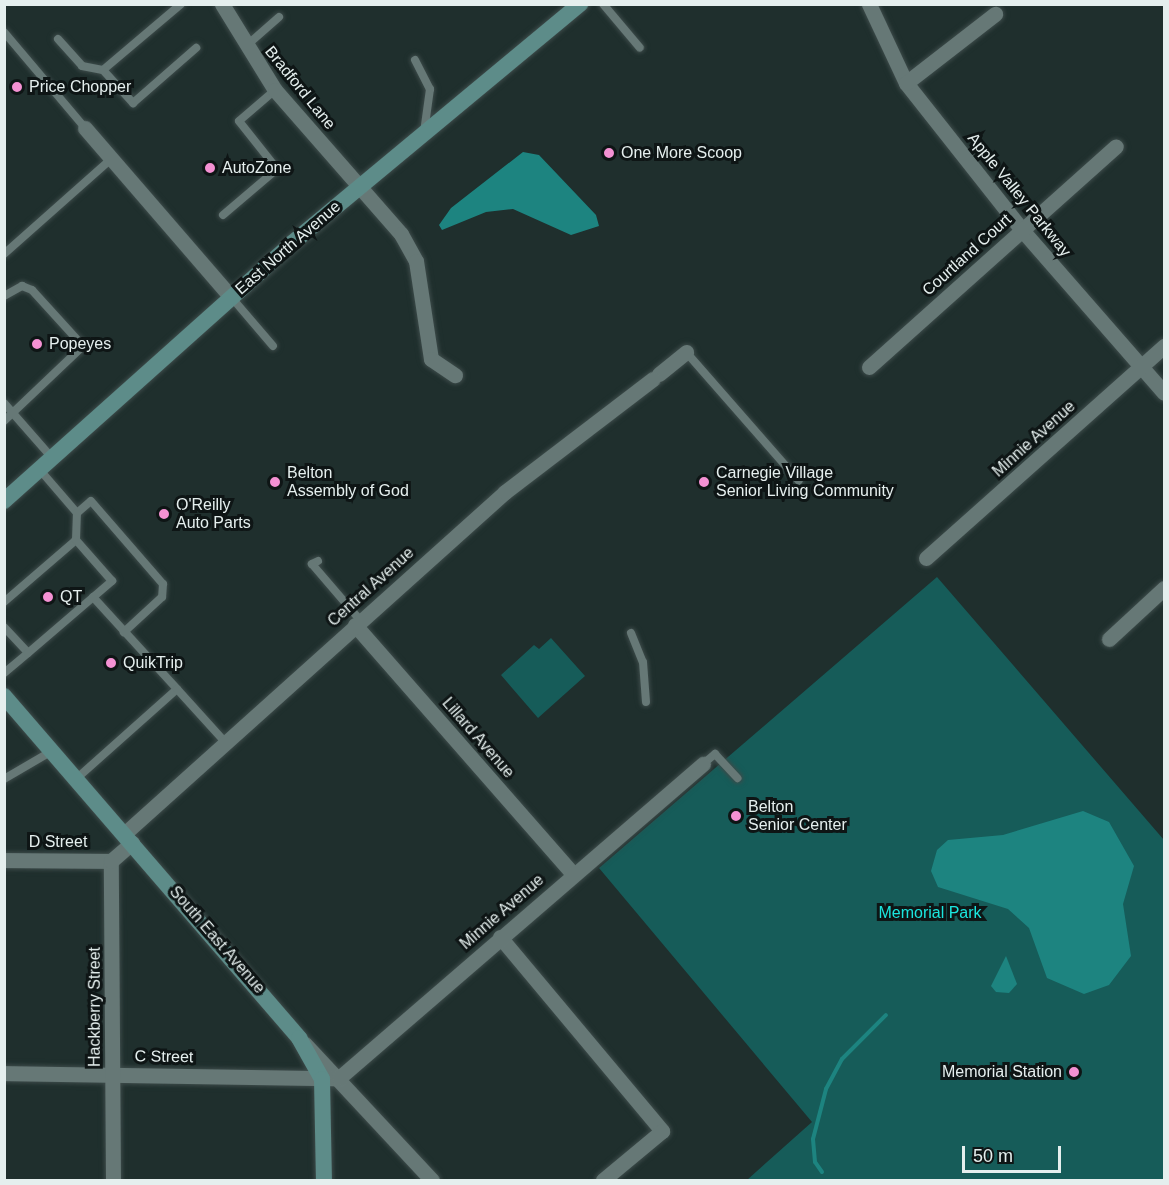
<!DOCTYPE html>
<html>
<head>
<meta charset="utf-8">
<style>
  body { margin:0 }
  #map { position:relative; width:1169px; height:1185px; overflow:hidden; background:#1f2f2d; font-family:Arial,sans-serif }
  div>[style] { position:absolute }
  .green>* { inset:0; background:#165c59 }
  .water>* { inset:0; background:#1d8480 }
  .stream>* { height:4px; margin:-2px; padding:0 2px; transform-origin:2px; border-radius:2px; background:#1d8480 }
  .roads { filter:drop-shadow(0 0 2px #3d4b4a) drop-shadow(0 0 2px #3d4b4a) }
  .service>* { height:8px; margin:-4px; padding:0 4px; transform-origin:4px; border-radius:4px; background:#667876 }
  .minor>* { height:15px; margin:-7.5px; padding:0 7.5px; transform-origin:7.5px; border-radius:7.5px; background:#667876 }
  .secondary>* { height:16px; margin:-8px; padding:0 8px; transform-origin:8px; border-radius:8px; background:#5d8c89 }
  .dots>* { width:16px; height:16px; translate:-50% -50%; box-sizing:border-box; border:3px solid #0e1515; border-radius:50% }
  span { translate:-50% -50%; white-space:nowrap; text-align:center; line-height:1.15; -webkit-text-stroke:6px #0e1515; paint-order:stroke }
  .poi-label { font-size:16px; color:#e5efee }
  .left { translate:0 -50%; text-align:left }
  .right { translate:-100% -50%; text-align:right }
  .street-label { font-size:16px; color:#e5efee }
  .park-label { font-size:16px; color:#1be5de }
  .frame { position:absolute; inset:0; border:6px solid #e5efee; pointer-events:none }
  .scale { position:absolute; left:962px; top:1146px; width:99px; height:27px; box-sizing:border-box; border:3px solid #e5efee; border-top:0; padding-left:8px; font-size:18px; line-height:21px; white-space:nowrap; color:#e5efee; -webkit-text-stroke:4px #0e1515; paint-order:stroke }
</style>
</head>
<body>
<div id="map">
  <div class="green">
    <i style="clip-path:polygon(937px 577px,1164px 840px,1164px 1180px,747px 1180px,812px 1122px,599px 868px)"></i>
    <i style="clip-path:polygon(551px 638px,585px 676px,538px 718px,501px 675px,534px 645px,539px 649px)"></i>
  </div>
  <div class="water">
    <i style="clip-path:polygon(523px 152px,539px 155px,596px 215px,599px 226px,571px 235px,513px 209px,486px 212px,442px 230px,439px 225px,451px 208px)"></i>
    <i style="clip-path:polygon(1083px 811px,1109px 822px,1134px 866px,1123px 904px,1131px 956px,1109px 985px,1084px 994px,1047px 978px,1029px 928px,1008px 909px,938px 887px,931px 871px,937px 850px,948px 840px,1003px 835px)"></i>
    <i style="clip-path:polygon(1006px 956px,1017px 984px,1009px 993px,996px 992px,991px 986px)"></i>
  </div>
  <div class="stream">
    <i style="left:822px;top:1172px;width:12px;rotate:-125deg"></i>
    <i style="left:815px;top:1162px;width:23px;rotate:-95deg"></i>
    <i style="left:813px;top:1139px;width:52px;rotate:-75.4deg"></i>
    <i style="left:826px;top:1089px;width:34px;rotate:-62deg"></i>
    <i style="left:842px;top:1059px;width:62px;rotate:-45deg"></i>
  </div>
  <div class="roads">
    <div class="service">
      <i style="left:603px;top:4px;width:57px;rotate:49.9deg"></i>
      <i style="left:4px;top:32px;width:126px;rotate:49.8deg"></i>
      <i style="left:58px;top:39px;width:36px;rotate:48deg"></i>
      <i style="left:82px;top:66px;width:21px;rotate:11deg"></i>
      <i style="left:103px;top:70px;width:102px;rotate:-40.2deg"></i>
      <i style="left:246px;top:46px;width:44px;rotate:-41.3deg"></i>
      <i style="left:415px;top:60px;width:33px;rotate:63deg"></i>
      <i style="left:430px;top:89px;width:43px;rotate:97.9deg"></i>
      <i style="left:103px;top:70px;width:45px;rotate:47.7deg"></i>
      <i style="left:133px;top:103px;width:84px;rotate:-41.1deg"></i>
      <i style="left:223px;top:215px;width:71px;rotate:-40.4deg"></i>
      <i style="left:277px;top:169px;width:61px;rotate:-128.4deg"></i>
      <i style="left:239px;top:121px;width:48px;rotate:-40.7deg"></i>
      <i style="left:4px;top:254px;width:144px;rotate:-41.6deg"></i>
      <i style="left:4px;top:296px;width:21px;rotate:-29deg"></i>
      <i style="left:22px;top:286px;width:11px;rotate:22deg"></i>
      <i style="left:32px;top:290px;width:76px;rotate:47.7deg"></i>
      <i style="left:83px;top:346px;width:109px;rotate:136.5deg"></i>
      <i style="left:232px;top:298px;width:63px;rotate:49.5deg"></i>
      <i style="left:686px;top:352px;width:171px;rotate:48.8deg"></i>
      <i style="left:4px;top:403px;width:74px;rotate:48.8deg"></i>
      <i style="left:40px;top:470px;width:57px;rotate:49.3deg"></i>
      <i style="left:77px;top:513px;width:18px;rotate:-41deg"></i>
      <i style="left:91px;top:501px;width:110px;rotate:49.1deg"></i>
      <i style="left:163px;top:584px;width:13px;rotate:94deg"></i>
      <i style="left:162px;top:597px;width:52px;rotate:137.4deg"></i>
      <i style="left:318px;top:561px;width:7px;rotate:153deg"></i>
      <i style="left:312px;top:564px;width:74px;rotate:49.4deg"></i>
      <i style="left:93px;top:597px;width:125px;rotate:47.6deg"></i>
      <i style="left:4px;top:602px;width:95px;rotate:-40.7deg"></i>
      <i style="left:76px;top:540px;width:27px;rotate:-88deg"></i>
      <i style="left:4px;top:627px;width:35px;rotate:47deg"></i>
      <i style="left:28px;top:653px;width:31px;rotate:140deg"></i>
      <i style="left:631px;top:633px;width:31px;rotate:68deg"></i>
      <i style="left:643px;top:662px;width:40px;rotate:85.7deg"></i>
      <i style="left:28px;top:653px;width:111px;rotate:-40.6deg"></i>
      <i style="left:112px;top:581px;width:55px;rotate:-131.3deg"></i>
      <i style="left:703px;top:764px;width:16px;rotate:-40deg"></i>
      <i style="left:715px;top:754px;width:33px;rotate:47deg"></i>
      <i style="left:4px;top:779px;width:56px;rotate:-30.3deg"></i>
      <i style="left:76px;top:779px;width:135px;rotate:-41.7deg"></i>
      <i style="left:177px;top:689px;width:72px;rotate:47.8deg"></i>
    </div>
    <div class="minor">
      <i style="left:222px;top:4px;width:101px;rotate:58.4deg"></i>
      <i style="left:275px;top:90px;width:191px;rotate:48.8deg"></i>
      <i style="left:401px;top:234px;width:31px;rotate:61deg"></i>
      <i style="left:416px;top:261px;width:99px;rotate:81.3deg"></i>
      <i style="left:431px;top:359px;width:29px;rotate:34deg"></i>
      <i style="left:869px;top:4px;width:87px;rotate:64.9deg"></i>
      <i style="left:906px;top:83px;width:187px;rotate:51.7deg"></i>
      <i style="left:1022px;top:230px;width:216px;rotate:48.9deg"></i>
      <i style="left:906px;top:83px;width:113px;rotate:-37.8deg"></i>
      <i style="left:85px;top:128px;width:223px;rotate:49.2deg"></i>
      <i style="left:869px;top:367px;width:331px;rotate:-41.8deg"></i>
      <i style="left:659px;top:374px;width:35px;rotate:-39deg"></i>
      <i style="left:926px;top:558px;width:319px;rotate:-41.7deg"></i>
      <i style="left:355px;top:625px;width:331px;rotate:48.8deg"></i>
      <i style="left:1109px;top:639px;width:75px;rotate:-42.8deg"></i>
      <i style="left:124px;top:834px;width:512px;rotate:-41.91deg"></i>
      <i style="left:505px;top:492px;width:186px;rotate:-37.4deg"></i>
      <i style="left:4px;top:860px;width:107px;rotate:0.5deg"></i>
      <i style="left:500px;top:937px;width:253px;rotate:50.1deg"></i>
      <i style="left:662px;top:1131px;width:77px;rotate:140.3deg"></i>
      <i style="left:305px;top:1044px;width:186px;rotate:47deg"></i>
      <i style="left:4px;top:1073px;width:335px;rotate:0.9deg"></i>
      <i style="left:339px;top:1078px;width:481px;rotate:-40.8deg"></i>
      <i style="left:113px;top:1180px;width:319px;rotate:-90.4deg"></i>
      <i style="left:111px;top:861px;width:28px;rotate:-41deg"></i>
    </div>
    <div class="secondary">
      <i style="left:4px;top:501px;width:385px;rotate:-41.8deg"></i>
      <i style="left:291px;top:244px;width:376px;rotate:-39.7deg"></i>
      <i style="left:4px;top:696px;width:452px;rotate:49.2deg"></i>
      <i style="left:299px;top:1038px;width:47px;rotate:60.7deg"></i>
      <i style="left:322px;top:1079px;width:101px;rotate:88.9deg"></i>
    </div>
  </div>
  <div class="dots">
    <i style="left:17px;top:87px;background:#f491d3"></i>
    <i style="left:609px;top:153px;background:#f491d3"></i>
    <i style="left:210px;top:168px;background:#f491d3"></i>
    <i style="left:37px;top:344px;background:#f491d3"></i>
    <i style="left:275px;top:482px;background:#f491d3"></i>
    <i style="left:704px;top:482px;background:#f491d3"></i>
    <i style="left:164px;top:514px;background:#f491d3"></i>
    <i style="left:48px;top:597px;background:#f491d3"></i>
    <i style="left:111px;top:663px;background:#f491d3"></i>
    <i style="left:736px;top:816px;background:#f491d3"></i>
    <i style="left:1074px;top:1072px;background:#f491d3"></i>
  </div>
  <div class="poi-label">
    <span class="left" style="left:29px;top:87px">Price Chopper</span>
    <span class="left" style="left:621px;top:153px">One More Scoop</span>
    <span class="left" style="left:222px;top:168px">AutoZone</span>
    <span class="left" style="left:49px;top:344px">Popeyes</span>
    <span class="left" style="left:287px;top:482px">Belton<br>Assembly of God</span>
    <span class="left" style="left:716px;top:482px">Carnegie Village<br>Senior Living Community</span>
    <span class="left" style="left:176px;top:514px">O'Reilly<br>Auto Parts</span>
    <span class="left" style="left:60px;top:597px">QT</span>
    <span class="left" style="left:123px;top:663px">QuikTrip</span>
    <span class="left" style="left:748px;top:816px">Belton<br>Senior Center</span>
    <span class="right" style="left:1062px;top:1072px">Memorial Station</span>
  </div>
  <div class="street-label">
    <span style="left:300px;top:88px;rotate:51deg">Bradford Lane</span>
    <span style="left:1019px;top:195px;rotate:51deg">Apple Valley Parkway</span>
    <span style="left:288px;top:248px;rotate:-41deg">East North Avenue</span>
    <span style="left:967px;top:255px;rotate:-42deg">Courtland Court</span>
    <span style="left:1034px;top:439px;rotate:-42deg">Minnie Avenue</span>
    <span style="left:371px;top:587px;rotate:-42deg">Central Avenue</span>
    <span style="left:478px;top:738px;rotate:49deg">Lillard Avenue</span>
    <span style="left:58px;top:842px">D Street</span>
    <span style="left:502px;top:912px;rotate:-41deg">Minnie Avenue</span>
    <span style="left:217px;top:940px;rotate:49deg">South East Avenue</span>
    <span style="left:95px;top:1007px;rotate:-90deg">Hackberry Street</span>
    <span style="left:164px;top:1057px;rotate:1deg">C Street</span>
  </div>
  <div class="park-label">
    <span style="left:930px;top:913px">Memorial Park</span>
  </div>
  <div class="frame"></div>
  <div class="scale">50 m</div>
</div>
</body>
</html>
